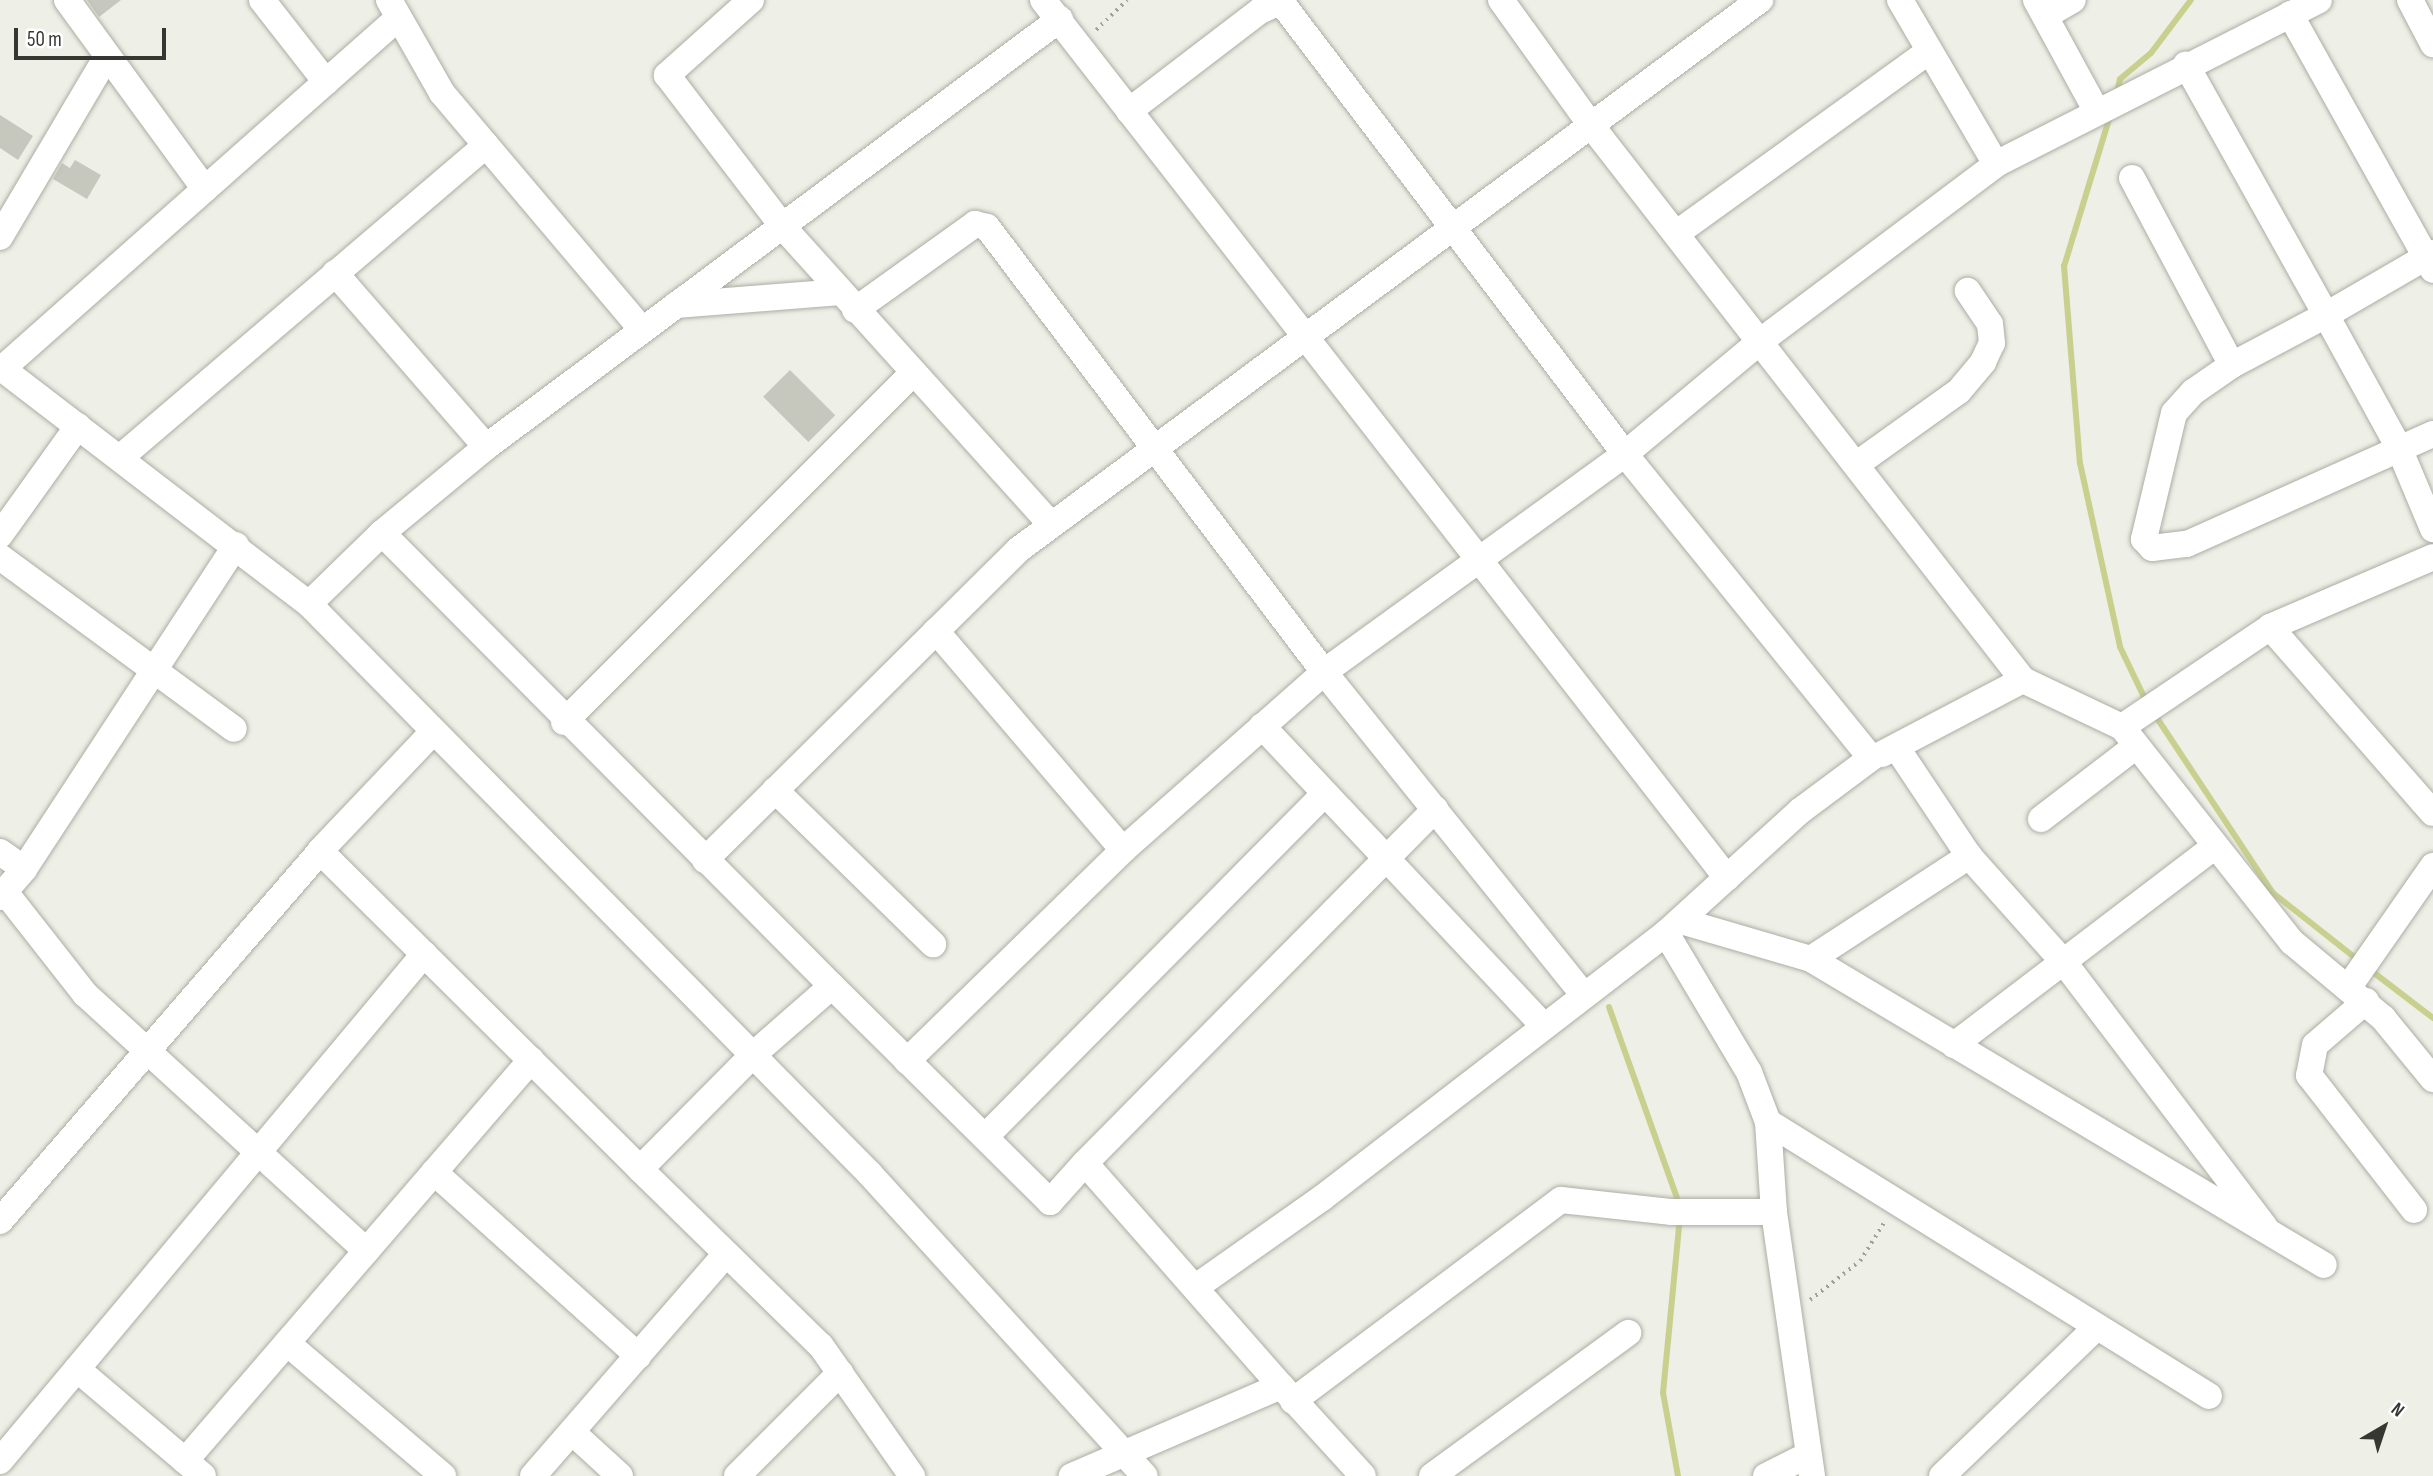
<!DOCTYPE html>
<html>
<head>
<meta charset="utf-8">
<style>
  body { margin:0 }
  #map { position:relative; width:2433px; height:1476px; overflow:hidden; background:#eeefe6; font-family:"Sofia Sans Condensed",sans-serif }
  div>[style] { position:absolute }
  .stream>* { height:6px; margin:-3px; padding:0 3px; transform-origin:3px; border-radius:3px; background:#c9d08e }
  .building>* { inset:0; background:#c6c8be; transform-origin:0 0 }
  .path>* { height:3.5px; margin-top:-1.75px; transform-origin:0; background:repeating-linear-gradient(90deg,#9fa099 0 2px,transparent 0 7px) }
  .roads { filter:drop-shadow(0 0 2px #acada4) drop-shadow(0 0 2px #acada4) }
  .minor>* { height:26px; margin:-13px; padding:0 13px; transform-origin:13px; border-radius:13px; background:#fff }
  span { translate:-50% -50%; white-space:nowrap; text-align:center; line-height:1.15; -webkit-text-stroke:6px #fff; paint-order:stroke }
  .north { position:absolute; left:2349px; top:1392px; width:70px; height:70px; -webkit-text-stroke:5px #fff; paint-order:stroke; rotate:39deg; font-size:19px; font-weight:700; line-height:28px; text-align:center; color:#363733 }
  .north::after { content:''; display:block; margin:auto; width:24px; height:32px; background:#363733; clip-path:polygon(50% 0,100% 100%,50% 72%,0 100%) }
  .scale { position:absolute; left:14px; top:28px; width:152px; height:32px; box-sizing:border-box; border:4px solid #363733; border-top:0; padding-left:9px; font-size:21px; line-height:24px; white-space:nowrap; color:#363733; -webkit-text-stroke:5px #fff; paint-order:stroke }
</style>
</head>
<body>
<div id="map">
  <div class="stream">
    <i style="left:2117px;top:92px;width:13px;rotate:-77deg"></i>
    <i style="left:2120px;top:79px;width:40px;rotate:-40deg"></i>
    <i style="left:2151px;top:53px;width:66px;rotate:-53deg"></i>
    <i style="left:2110px;top:116px;width:157px;rotate:107deg"></i>
    <i style="left:2064px;top:266px;width:198px;rotate:85.4deg"></i>
    <i style="left:2080px;top:463px;width:188px;rotate:77.7deg"></i>
    <i style="left:2120px;top:647px;width:62px;rotate:64.3deg"></i>
    <i style="left:2153px;top:712px;width:217px;rotate:56.5deg"></i>
    <i style="left:2273px;top:893px;width:108px;rotate:38.2deg"></i>
    <i style="left:2369px;top:969px;width:81px;rotate:37.4deg"></i>
    <i style="left:1609px;top:1007px;width:211px;rotate:70.4deg"></i>
    <i style="left:1678px;top:1476px;width:84px;rotate:-100.2deg"></i>
    <i style="left:1663px;top:1393px;width:177px;rotate:-84.5deg"></i>
  </div>
  <div class="building">
    <i style="clip-path:polygon(87px 0,121px 0,99px 17px)"></i>
    <i style="clip-path:polygon(0 115px,33px 136px,18px 160px,0 148px)"></i>
    <i style="clip-path:polygon(75px 160px,101px 175px,87px 199px,53px 179px,62px 163px,70px 168px)"></i>
    <i style="left:790px;top:370px;width:64px;height:38px;rotate:45deg"></i>
  </div>
  <div class="path">
    <i style="left:1096px;top:30px;width:43px;rotate:-44.1deg"></i>
    <i style="left:1810px;top:1300px;width:63px;rotate:-38deg"></i>
    <i style="left:1860px;top:1261px;width:47px;rotate:-58deg"></i>
  </div>
  <div class="roads">
    <div class="minor">
      <i style="left:67px;top:0;width:234px;rotate:53.9deg"></i>
      <i style="left:262px;top:0;width:104px;rotate:52deg"></i>
      <i style="left:389px;top:0;width:107px;rotate:60.3deg"></i>
      <i style="left:442px;top:93px;width:307px;rotate:49.8deg"></i>
      <i style="left:751px;top:0;width:113px;rotate:138.2deg"></i>
      <i style="left:667px;top:75px;width:193px;rotate:52.6deg"></i>
      <i style="left:784px;top:228px;width:399px;rotate:48deg"></i>
      <i style="left:1043px;top:0;width:1113px;rotate:52.08deg"></i>
      <i style="left:1501px;top:0;width:153px;rotate:54.3deg"></i>
      <i style="left:1590px;top:124px;width:705px;rotate:52.09deg"></i>
      <i style="left:2023px;top:680px;width:110px;rotate:25.4deg"></i>
      <i style="left:2122px;top:727px;width:179px;rotate:-34deg"></i>
      <i style="left:2270px;top:627px;width:177px;rotate:-23.2deg"></i>
      <i style="left:1900px;top:0;width:190px;rotate:59.7deg"></i>
      <i style="left:2036px;top:0;width:125px;rotate:61.4deg"></i>
      <i style="left:2410px;top:0;width:50px;rotate:62.4deg"></i>
      <i style="left:2290px;top:14px;width:293px;rotate:60.8deg"></i>
      <i style="left:2045px;top:16px;width:32px;rotate:-30deg"></i>
      <i style="left:1129px;top:111px;width:165px;rotate:-37.4deg"></i>
      <i style="left:1260px;top:11px;width:26px;rotate:-25deg"></i>
      <i style="left:2132px;top:178px;width:212px;rotate:61.9deg"></i>
      <i style="left:2232px;top:365px;width:106px;rotate:-28deg"></i>
      <i style="left:2326px;top:315px;width:287px;rotate:-119.2deg"></i>
      <i style="left:1677px;top:233px;width:311px;rotate:-35.8deg"></i>
      <i style="left:0;top:237px;width:210px;rotate:-59.4deg"></i>
      <i style="left:2433px;top:253px;width:124px;rotate:149.9deg"></i>
      <i style="left:2326px;top:315px;width:152px;rotate:61.2deg"></i>
      <i style="left:2399px;top:448px;width:88px;rotate:67.2deg"></i>
      <i style="left:335px;top:273px;width:230px;rotate:49deg"></i>
      <i style="left:676px;top:305px;width:165px;rotate:-4.5deg"></i>
      <i style="left:855px;top:310px;width:148px;rotate:-35.6deg"></i>
      <i style="left:975px;top:224px;width:12px;rotate:14deg"></i>
      <i style="left:987px;top:227px;width:558px;rotate:52.86deg"></i>
      <i style="left:1324px;top:672px;width:415px;rotate:51.2deg"></i>
      <i style="left:2232px;top:365px;width:47px;rotate:145.3deg"></i>
      <i style="left:2193px;top:392px;width:28px;rotate:132deg"></i>
      <i style="left:2174px;top:413px;width:130px;rotate:103.4deg"></i>
      <i style="left:2144px;top:539px;width:12px;rotate:48deg"></i>
      <i style="left:2152px;top:548px;width:35px;rotate:-7deg"></i>
      <i style="left:2187px;top:544px;width:269px;rotate:-24.1deg"></i>
      <i style="left:0;top:367px;width:389px;rotate:37.5deg"></i>
      <i style="left:309px;top:604px;width:800px;rotate:45.46deg"></i>
      <i style="left:870px;top:1174px;width:408px;rotate:47.7deg"></i>
      <i style="left:3px;top:368px;width:528px;rotate:-41.54deg"></i>
      <i style="left:121px;top:457px;width:480px;rotate:-40.5deg"></i>
      <i style="left:1857px;top:464px;width:125px;rotate:-35.6deg"></i>
      <i style="left:1959px;top:391px;width:38px;rotate:-50deg"></i>
      <i style="left:1983px;top:362px;width:21px;rotate:-65deg"></i>
      <i style="left:1992px;top:343px;width:19px;rotate:-96deg"></i>
      <i style="left:1990px;top:324px;width:40px;rotate:-124deg"></i>
      <i style="left:382px;top:533px;width:639px;rotate:45.19deg"></i>
      <i style="left:0;top:535px;width:134px;rotate:-54.4deg"></i>
      <i style="left:0;top:557px;width:290px;rotate:36.3deg"></i>
      <i style="left:309px;top:604px;width:102px;rotate:-44.2deg"></i>
      <i style="left:382px;top:533px;width:135px;rotate:-39.6deg"></i>
      <i style="left:486px;top:447px;width:716px;rotate:-36.71deg"></i>
      <i style="left:2270px;top:627px;width:247px;rotate:48.8deg"></i>
      <i style="left:936px;top:631px;width:288px;rotate:49.5deg"></i>
      <i style="left:564px;top:722px;width:491px;rotate:-45deg"></i>
      <i style="left:1262px;top:726px;width:412px;rotate:46.8deg"></i>
      <i style="left:2122px;top:727px;width:274px;rotate:51.7deg"></i>
      <i style="left:2292px;top:942px;width:119px;rotate:39.9deg"></i>
      <i style="left:2383px;top:1018px;width:79px;rotate:50.7deg"></i>
      <i style="left:431px;top:734px;width:161px;rotate:133.5deg"></i>
      <i style="left:320px;top:851px;width:451px;rotate:44.8deg"></i>
      <i style="left:640px;top:1169px;width:162px;rotate:-45.3deg"></i>
      <i style="left:754px;top:1054px;width:103px;rotate:-41.1deg"></i>
      <i style="left:832px;top:986px;width:307px;rotate:44.7deg"></i>
      <i style="left:1050px;top:1202px;width:52px;rotate:-48.1deg"></i>
      <i style="left:1085px;top:1163px;width:297px;rotate:48.7deg"></i>
      <i style="left:1281px;top:1386px;width:228px;rotate:156.7deg"></i>
      <i style="left:1897px;top:748px;width:130px;rotate:56.3deg"></i>
      <i style="left:1969px;top:856px;width:146px;rotate:48.3deg"></i>
      <i style="left:2066px;top:965px;width:328px;rotate:52.8deg"></i>
      <i style="left:1882px;top:754px;width:159px;rotate:-27.7deg"></i>
      <i style="left:775px;top:790px;width:221px;rotate:44.3deg"></i>
      <i style="left:2041px;top:819px;width:120px;rotate:-37.5deg"></i>
      <i style="left:0;top:852px;width:29px;rotate:35deg"></i>
      <i style="left:705px;top:860px;width:441px;rotate:-44.7deg"></i>
      <i style="left:1018px;top:550px;width:924px;rotate:-36.55deg"></i>
      <i style="left:5px;top:892px;width:130px;rotate:51.9deg"></i>
      <i style="left:85px;top:994px;width:381px;rotate:42.4deg"></i>
      <i style="left:0;top:897px;width:37px;rotate:-49deg"></i>
      <i style="left:24px;top:869px;width:387px;rotate:-56.8deg"></i>
      <i style="left:1681px;top:921px;width:135px;rotate:16.3deg"></i>
      <i style="left:1811px;top:959px;width:597px;rotate:30.82deg"></i>
      <i style="left:1666px;top:933px;width:162px;rotate:59.2deg"></i>
      <i style="left:1749px;top:1072px;width:53px;rotate:69.2deg"></i>
      <i style="left:1768px;top:1122px;width:90px;rotate:86.2deg"></i>
      <i style="left:1774px;top:1212px;width:267px;rotate:81.8deg"></i>
      <i style="left:1811px;top:959px;width:189px;rotate:-33.1deg"></i>
      <i style="left:2348px;top:988px;width:149px;rotate:-55.1deg"></i>
      <i style="left:2366px;top:1001px;width:67px;rotate:139.2deg"></i>
      <i style="left:2315px;top:1045px;width:31px;rotate:101deg"></i>
      <i style="left:2309px;top:1075px;width:171px;rotate:52.1deg"></i>
      <i style="left:1954px;top:1045px;width:328px;rotate:-37.3deg"></i>
      <i style="left:907px;top:1061px;width:302px;rotate:-44.3deg"></i>
      <i style="left:1123px;top:850px;width:268px;rotate:-41.5deg"></i>
      <i style="left:1324px;top:672px;width:372px;rotate:-35.9deg"></i>
      <i style="left:1625px;top:454px;width:178px;rotate:-39.8deg"></i>
      <i style="left:1762px;top:340px;width:293px;rotate:-36.9deg"></i>
      <i style="left:1996px;top:164px;width:362px;rotate:-26.9deg"></i>
      <i style="left:1768px;top:1122px;width:519px;rotate:31.85deg"></i>
      <i style="left:985px;top:1137px;width:483px;rotate:-45.3deg"></i>
      <i style="left:1085px;top:1163px;width:498px;rotate:-45.3deg"></i>
      <i style="left:640px;top:1169px;width:253px;rotate:44.4deg"></i>
      <i style="left:821px;top:1346px;width:159px;rotate:55deg"></i>
      <i style="left:434px;top:1172px;width:275px;rotate:42deg"></i>
      <i style="left:0;top:1221px;width:489px;rotate:-49.1deg"></i>
      <i style="left:1196px;top:1287px;width:154px;rotate:-35.2deg"></i>
      <i style="left:1322px;top:1198px;width:434px;rotate:-37.6deg"></i>
      <i style="left:1666px;top:933px;width:181px;rotate:-42.3deg"></i>
      <i style="left:1800px;top:811px;width:89px;rotate:-36.7deg"></i>
      <i style="left:1871px;top:758px;width:391px;rotate:-129deg"></i>
      <i style="left:1625px;top:454px;width:568px;rotate:-127.27deg"></i>
      <i style="left:287px;top:1343px;width:205px;rotate:40.4deg"></i>
      <i style="left:77px;top:1369px;width:165px;rotate:40.3deg"></i>
      <i style="left:1282px;top:1387px;width:120px;rotate:47.7deg"></i>
      <i style="left:1293px;top:1401px;width:335px;rotate:-36.9deg"></i>
      <i style="left:1561px;top:1200px;width:112px;rotate:6.2deg"></i>
      <i style="left:1672px;top:1212px;width:102px"></i>
      <i style="left:572px;top:1432px;width:65px;rotate:42.5deg"></i>
      <i style="left:0;top:1461px;width:661px;rotate:-50.09deg"></i>
      <i style="left:185px;top:1461px;width:530px;rotate:-49.21deg"></i>
      <i style="left:533px;top:1476px;width:294px;rotate:-49deg"></i>
      <i style="left:737px;top:1476px;width:146px;rotate:-45deg"></i>
      <i style="left:1432px;top:1476px;width:243px;rotate:-36.1deg"></i>
      <i style="left:1766px;top:1476px;width:45px;rotate:-26.6deg"></i>
      <i style="left:1942px;top:1476px;width:215px;rotate:-43.9deg"></i>
    </div>
  </div>
  <div class="north">N</div>
  <div class="scale">50 m</div>
</div>
</body>
</html>
